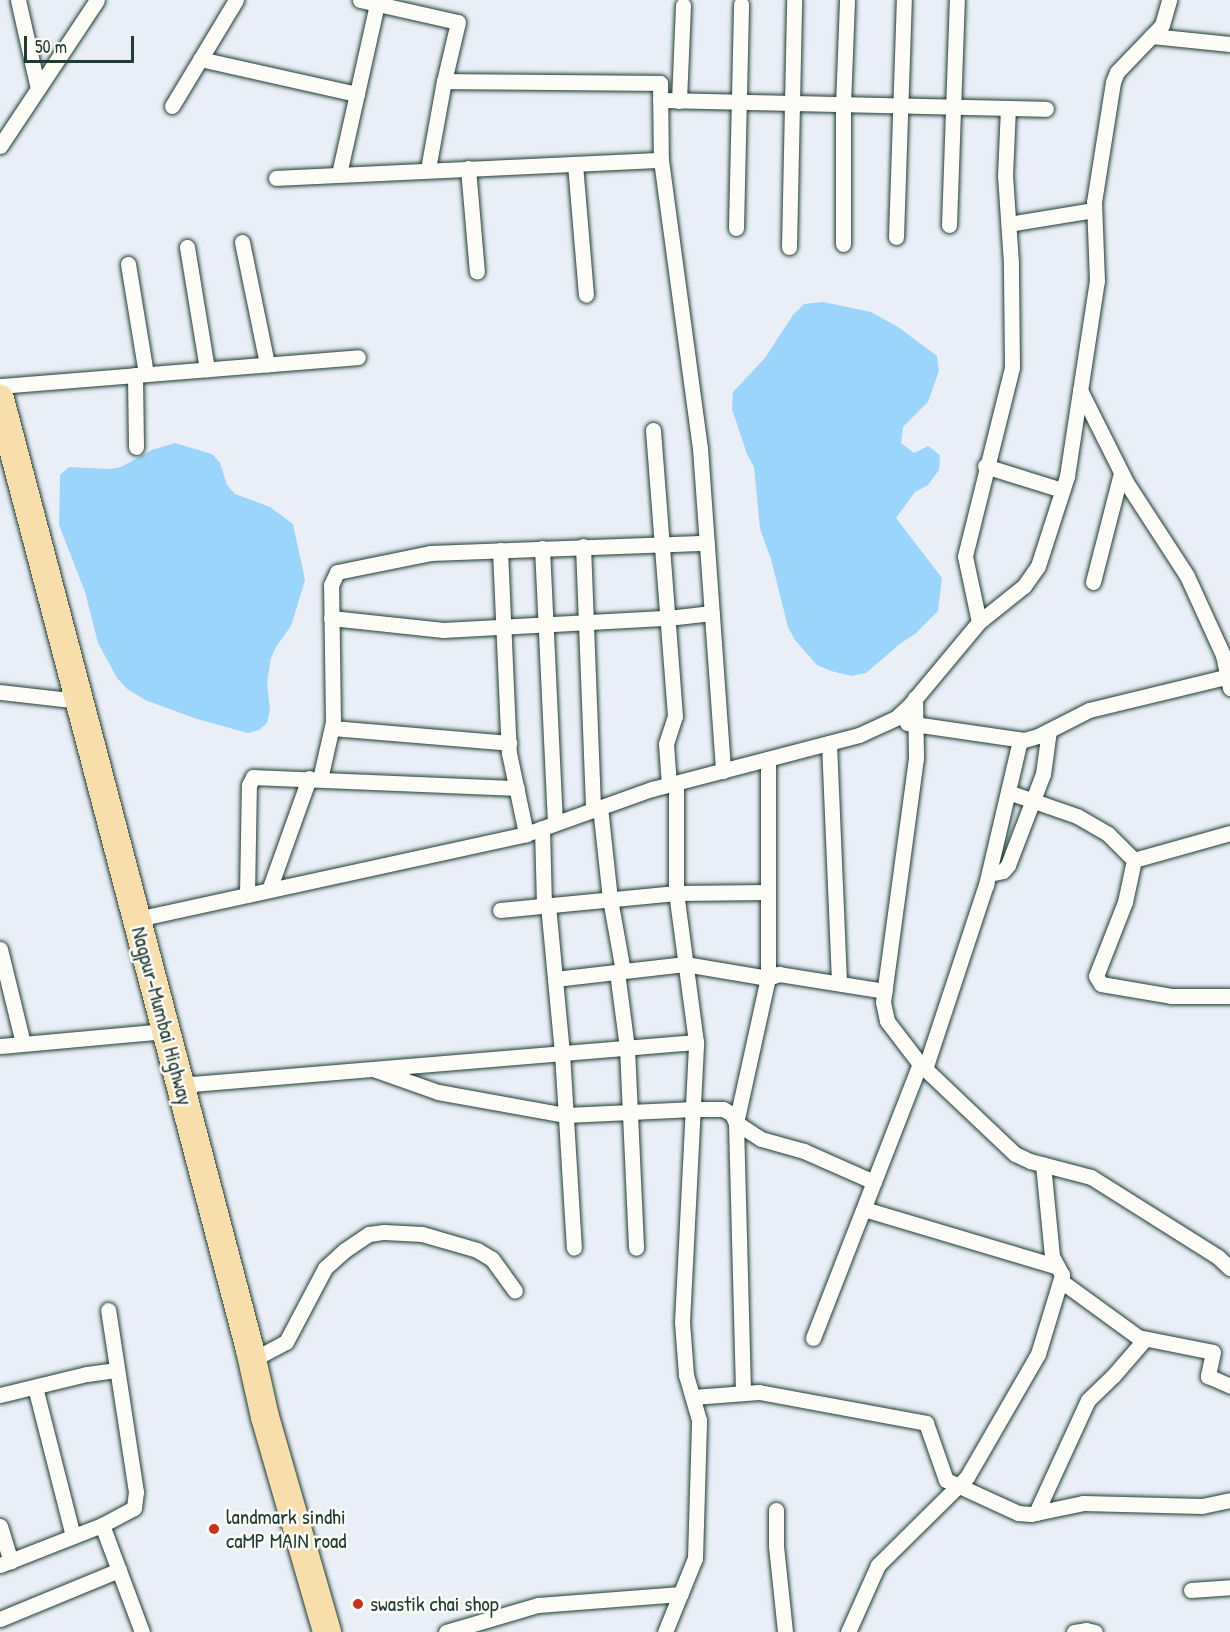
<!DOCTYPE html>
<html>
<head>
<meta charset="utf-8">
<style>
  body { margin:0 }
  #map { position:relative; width:1230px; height:1632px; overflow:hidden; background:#eaeff7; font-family:"Patrick Hand",sans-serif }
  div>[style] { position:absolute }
  .water>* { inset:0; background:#9cd5fc }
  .roads { filter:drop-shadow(0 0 2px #1f3d34) drop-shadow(0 0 2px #1f3d34) }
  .street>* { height:15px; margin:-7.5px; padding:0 7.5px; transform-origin:7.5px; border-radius:7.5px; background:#fdfcf7 }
  .highway>* { height:28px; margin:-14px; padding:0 14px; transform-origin:14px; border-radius:14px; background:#f8deab }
  .dots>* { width:16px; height:16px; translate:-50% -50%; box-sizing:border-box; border:3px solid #fdfcf7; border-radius:50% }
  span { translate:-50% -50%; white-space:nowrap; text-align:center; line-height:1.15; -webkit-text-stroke:5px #fdfcf7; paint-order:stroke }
  .street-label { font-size:21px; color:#1f3d34 }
  .poi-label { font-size:21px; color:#1f3d34 }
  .left { translate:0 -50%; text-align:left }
  .scale { position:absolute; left:24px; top:36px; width:110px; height:27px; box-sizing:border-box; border:3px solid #1f3d34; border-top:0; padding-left:8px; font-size:18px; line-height:21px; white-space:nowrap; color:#1f3d34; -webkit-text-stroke:4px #fdfcf7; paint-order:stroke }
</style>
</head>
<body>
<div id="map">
  <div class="water">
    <i style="clip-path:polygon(823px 302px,871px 312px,898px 327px,937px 356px,939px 371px,928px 402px,903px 427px,901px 443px,914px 453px,928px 446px,940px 455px,939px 470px,928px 485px,915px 492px,896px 518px,942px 578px,938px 611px,915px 634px,901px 643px,866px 673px,851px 676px,831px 671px,817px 665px,795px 640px,788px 627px,771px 559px,760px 529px,754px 467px,747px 454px,732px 409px,733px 392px,765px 358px,793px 315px,804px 304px)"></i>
    <i style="clip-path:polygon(175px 443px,212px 454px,220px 463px,227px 485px,235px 494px,270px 507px,293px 524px,305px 580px,291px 626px,276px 647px,271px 658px,267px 683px,270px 710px,267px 723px,259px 730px,248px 733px,197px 719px,145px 700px,126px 688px,117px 678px,98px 643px,85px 592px,59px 525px,60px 475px,69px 467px,109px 469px,121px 467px,152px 450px)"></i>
  </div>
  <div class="roads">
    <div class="street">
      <i style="left:18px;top:0;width:91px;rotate:77.3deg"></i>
      <i style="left:360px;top:0;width:100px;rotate:12.7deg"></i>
      <i style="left:458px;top:22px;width:61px;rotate:103.3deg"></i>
      <i style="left:444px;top:81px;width:216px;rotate:0.5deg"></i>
      <i style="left:660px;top:83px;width:77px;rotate:89.3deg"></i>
      <i style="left:661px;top:160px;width:291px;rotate:82.3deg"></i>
      <i style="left:700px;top:448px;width:324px;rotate:85.9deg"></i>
      <i style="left:1152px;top:36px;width:78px;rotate:5.9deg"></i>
      <i style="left:200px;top:59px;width:161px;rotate:12.6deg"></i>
      <i style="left:660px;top:100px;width:386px;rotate:1.3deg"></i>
      <i style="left:679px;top:101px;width:96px;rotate:-87.6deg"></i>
      <i style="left:172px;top:106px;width:124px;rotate:-58.9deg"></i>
      <i style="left:0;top:146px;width:175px;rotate:-56.4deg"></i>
      <i style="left:575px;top:164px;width:131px;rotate:85.2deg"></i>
      <i style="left:468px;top:168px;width:104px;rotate:85.1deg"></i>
      <i style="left:428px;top:169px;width:89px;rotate:-79.7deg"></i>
      <i style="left:339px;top:174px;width:174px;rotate:-77.4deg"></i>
      <i style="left:276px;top:178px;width:385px;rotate:-2.7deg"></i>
      <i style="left:1009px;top:224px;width:86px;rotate:-9.4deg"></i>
      <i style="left:949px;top:225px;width:225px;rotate:-88deg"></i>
      <i style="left:736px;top:228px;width:224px;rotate:-88.7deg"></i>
      <i style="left:896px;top:237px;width:237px;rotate:-88.1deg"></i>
      <i style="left:242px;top:242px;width:125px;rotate:78.4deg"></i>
      <i style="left:843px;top:244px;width:139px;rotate:-90deg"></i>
      <i style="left:843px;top:105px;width:105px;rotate:-87.8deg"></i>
      <i style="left:187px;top:247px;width:124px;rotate:80.7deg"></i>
      <i style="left:789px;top:247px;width:247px;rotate:-88.8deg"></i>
      <i style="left:128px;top:264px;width:111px;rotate:80.7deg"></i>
      <i style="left:135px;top:375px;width:72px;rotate:89.2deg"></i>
      <i style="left:0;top:386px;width:359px;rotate:-4.6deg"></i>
      <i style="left:1080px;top:390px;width:103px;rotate:63.4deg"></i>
      <i style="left:1126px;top:482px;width:112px;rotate:57deg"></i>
      <i style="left:1187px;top:576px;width:87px;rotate:65.5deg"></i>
      <i style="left:1223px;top:655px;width:34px;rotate:78deg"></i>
      <i style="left:653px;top:430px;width:287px;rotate:85.6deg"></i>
      <i style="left:675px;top:716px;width:29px;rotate:108deg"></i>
      <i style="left:666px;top:744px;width:41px;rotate:85.8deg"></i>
      <i style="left:985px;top:466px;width:81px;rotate:17.3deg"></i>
      <i style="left:583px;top:546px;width:264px;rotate:87.8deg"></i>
      <i style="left:542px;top:548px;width:275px;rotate:87.3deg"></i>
      <i style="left:500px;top:550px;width:203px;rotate:87.5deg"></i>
      <i style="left:509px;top:753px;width:83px;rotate:78.1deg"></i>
      <i style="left:1093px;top:582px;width:113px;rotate:-75.6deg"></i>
      <i style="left:331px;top:618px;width:113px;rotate:6.1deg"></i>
      <i style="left:443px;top:630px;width:225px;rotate:-3.1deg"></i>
      <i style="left:668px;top:618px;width:44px;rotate:-6.5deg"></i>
      <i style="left:979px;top:622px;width:67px;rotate:-102deg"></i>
      <i style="left:965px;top:556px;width:195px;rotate:-76deg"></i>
      <i style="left:1012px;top:367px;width:104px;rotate:-90.6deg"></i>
      <i style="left:1011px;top:263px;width:87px;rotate:-93.9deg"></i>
      <i style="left:1005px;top:176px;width:68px;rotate:-87.5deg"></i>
      <i style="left:0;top:692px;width:80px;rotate:6.5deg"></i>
      <i style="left:915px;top:698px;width:60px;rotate:89deg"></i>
      <i style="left:916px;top:758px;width:246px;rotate:97.7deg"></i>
      <i style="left:883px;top:1002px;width:19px;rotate:78deg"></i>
      <i style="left:887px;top:1021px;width:54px;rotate:52.5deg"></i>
      <i style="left:920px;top:1064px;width:131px;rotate:43.5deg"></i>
      <i style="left:1015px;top:1154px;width:17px;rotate:25deg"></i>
      <i style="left:1030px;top:1161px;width:63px;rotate:14.7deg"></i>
      <i style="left:1091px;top:1177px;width:150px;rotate:32.2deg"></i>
      <i style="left:1218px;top:1257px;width:16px;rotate:43deg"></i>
      <i style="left:907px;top:723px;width:118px;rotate:8.3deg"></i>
      <i style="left:1024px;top:740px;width:15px;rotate:-16deg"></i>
      <i style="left:1038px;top:736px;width:57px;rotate:-27deg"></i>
      <i style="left:1089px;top:710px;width:145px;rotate:-13.6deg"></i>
      <i style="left:332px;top:728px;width:178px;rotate:4.8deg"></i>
      <i style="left:829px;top:743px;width:240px;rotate:87.6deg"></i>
      <i style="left:320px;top:779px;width:58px;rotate:-77.2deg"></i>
      <i style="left:333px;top:722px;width:137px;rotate:-90.8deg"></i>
      <i style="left:331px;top:585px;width:14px;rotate:-65deg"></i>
      <i style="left:337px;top:572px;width:95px;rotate:-11.5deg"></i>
      <i style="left:430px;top:553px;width:277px;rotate:-2.1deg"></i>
      <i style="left:1008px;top:792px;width:73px;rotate:19.2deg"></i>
      <i style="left:1077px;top:816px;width:36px;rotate:30deg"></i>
      <i style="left:1108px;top:834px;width:37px;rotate:45deg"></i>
      <i style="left:600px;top:807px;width:93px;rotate:83.8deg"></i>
      <i style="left:610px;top:899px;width:73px;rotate:79.8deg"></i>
      <i style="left:542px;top:828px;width:78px;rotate:88.5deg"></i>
      <i style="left:1230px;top:833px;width:100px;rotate:164.3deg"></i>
      <i style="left:1134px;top:860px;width:43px;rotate:102.1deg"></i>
      <i style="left:1125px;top:902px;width:79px;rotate:111.4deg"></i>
      <i style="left:1096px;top:976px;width:9px;rotate:58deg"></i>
      <i style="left:1101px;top:984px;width:71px;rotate:9.7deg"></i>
      <i style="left:1171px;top:996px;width:59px"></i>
      <i style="left:989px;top:874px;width:14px;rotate:-12deg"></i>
      <i style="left:1003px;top:871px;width:8px;rotate:-50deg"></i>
      <i style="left:1008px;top:865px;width:97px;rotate:-69deg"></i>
      <i style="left:1043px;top:774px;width:44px;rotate:-82.2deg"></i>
      <i style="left:269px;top:890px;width:119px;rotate:-70.3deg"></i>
      <i style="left:247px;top:895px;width:110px;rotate:-89deg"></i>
      <i style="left:249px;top:785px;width:9px;rotate:-63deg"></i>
      <i style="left:253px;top:777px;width:264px;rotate:2.4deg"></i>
      <i style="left:548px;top:905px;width:149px;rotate:84.6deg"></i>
      <i style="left:562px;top:1053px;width:195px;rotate:86.5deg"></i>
      <i style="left:500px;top:910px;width:177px;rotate:-5.5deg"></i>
      <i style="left:676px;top:893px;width:92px;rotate:-0.6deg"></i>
      <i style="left:137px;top:919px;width:398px;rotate:-12.3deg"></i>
      <i style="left:526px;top:834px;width:134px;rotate:-19.7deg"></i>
      <i style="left:652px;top:789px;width:214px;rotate:-14.6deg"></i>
      <i style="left:859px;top:735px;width:41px;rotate:-24.7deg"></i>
      <i style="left:896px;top:718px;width:18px;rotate:-43deg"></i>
      <i style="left:909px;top:706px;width:109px;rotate:-50.2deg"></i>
      <i style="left:979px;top:622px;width:58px;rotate:-38.7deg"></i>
      <i style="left:1024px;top:586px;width:24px;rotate:-55deg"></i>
      <i style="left:1038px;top:566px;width:95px;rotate:-72.1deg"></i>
      <i style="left:1067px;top:476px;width:197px;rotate:-81.3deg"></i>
      <i style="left:1097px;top:281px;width:79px;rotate:-92.2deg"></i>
      <i style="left:1094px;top:202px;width:121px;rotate:-81deg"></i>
      <i style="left:1113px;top:82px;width:11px;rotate:-68deg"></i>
      <i style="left:1117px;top:72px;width:65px;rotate:-46.2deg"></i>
      <i style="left:1162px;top:25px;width:26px;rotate:-74deg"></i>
      <i style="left:0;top:949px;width:97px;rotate:76.3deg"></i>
      <i style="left:617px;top:972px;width:77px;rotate:82.5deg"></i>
      <i style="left:627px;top:1048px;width:200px;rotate:87.4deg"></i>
      <i style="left:555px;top:979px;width:131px;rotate:-6.6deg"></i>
      <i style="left:685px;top:964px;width:84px;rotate:9.6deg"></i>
      <i style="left:768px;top:978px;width:219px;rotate:-90deg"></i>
      <i style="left:0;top:1046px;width:167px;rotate:-5.2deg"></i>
      <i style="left:373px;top:1069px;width:69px;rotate:19.5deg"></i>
      <i style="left:438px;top:1092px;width:130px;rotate:10.2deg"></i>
      <i style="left:566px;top:1115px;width:127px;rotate:-2.7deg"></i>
      <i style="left:693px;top:1109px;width:30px"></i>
      <i style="left:723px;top:1109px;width:10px;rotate:29deg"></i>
      <i style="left:732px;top:1114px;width:10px;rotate:66deg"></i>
      <i style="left:736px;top:1123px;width:269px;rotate:88.5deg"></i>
      <i style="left:925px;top:1069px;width:194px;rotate:-71.7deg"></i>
      <i style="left:986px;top:885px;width:149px;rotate:-76.8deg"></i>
      <i style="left:180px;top:1085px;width:518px;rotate:-4.76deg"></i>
      <i style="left:874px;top:1182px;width:77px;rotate:-156.1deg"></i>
      <i style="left:804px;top:1151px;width:45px;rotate:-164.4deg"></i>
      <i style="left:761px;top:1139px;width:30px;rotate:-147deg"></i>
      <i style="left:736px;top:1123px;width:148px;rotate:-77.6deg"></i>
      <i style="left:768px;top:978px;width:12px;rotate:-20deg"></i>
      <i style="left:779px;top:974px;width:107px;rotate:9.1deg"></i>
      <i style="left:864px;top:1209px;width:202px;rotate:16.6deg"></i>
      <i style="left:1061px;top:1281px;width:95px;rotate:36deg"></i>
      <i style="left:1138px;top:1337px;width:76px;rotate:11.3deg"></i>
      <i style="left:1213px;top:1352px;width:25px;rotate:102deg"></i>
      <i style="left:1208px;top:1376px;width:24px;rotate:24deg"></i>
      <i style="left:813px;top:1338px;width:294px;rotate:-68.7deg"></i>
      <i style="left:252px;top:1360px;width:38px;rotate:-28deg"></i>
      <i style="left:286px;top:1342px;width:84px;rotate:-62.2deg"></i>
      <i style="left:325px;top:1268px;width:27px;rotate:-42deg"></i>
      <i style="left:345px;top:1250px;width:29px;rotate:-34deg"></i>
      <i style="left:369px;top:1234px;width:15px;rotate:-8deg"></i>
      <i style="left:384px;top:1232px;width:38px;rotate:3deg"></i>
      <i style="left:422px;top:1234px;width:57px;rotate:16.2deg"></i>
      <i style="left:477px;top:1250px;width:17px;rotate:31deg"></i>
      <i style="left:492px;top:1259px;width:39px;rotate:54deg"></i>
      <i style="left:35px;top:1387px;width:154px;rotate:75.7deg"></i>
      <i style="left:0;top:1395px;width:89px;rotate:-13.6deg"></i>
      <i style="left:87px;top:1374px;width:30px;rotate:-8deg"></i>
      <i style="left:693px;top:1397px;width:66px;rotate:-4.3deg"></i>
      <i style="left:759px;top:1392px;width:170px;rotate:10.5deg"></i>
      <i style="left:926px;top:1423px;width:60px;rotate:70.7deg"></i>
      <i style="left:946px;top:1480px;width:79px;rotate:24.6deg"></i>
      <i style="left:1018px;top:1513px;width:13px;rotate:4deg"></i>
      <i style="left:1031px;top:1514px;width:53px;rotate:-11.9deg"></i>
      <i style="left:1083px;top:1503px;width:119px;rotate:1.4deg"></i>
      <i style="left:1202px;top:1506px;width:29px;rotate:-12deg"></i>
      <i style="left:776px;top:1510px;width:36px;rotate:90deg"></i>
      <i style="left:776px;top:1546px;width:86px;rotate:84deg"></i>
      <i style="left:1036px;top:1513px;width:124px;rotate:-65.3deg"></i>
      <i style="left:1088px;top:1400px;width:35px;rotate:-44deg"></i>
      <i style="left:1113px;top:1376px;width:49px;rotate:-49.1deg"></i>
      <i style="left:102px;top:1525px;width:114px;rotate:69.5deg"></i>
      <i style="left:0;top:1526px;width:37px;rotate:73deg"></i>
      <i style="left:0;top:1565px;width:110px;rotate:-21.4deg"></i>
      <i style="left:102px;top:1525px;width:36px;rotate:-28deg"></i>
      <i style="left:134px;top:1508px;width:16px;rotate:-83deg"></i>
      <i style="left:136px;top:1492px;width:184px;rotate:-98.7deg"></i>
      <i style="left:1191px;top:1590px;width:39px;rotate:-4deg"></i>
      <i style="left:0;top:1619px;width:129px;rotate:-22.4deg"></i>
      <i style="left:446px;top:1632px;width:96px;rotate:-16.4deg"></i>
      <i style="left:538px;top:1605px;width:143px;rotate:-4.4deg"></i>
      <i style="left:665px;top:1632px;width:80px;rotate:-67.9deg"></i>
      <i style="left:695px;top:1558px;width:138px;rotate:-88.3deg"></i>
      <i style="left:699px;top:1420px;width:47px;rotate:-106.1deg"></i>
      <i style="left:686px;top:1375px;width:53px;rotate:-94.3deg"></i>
      <i style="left:682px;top:1322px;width:280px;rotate:-87.1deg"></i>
      <i style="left:696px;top:1042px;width:150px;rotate:-97.6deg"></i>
      <i style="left:676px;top:893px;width:110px;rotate:-90deg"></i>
      <i style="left:848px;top:1632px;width:73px;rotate:-65.9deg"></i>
      <i style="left:878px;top:1565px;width:125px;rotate:-44.7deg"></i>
      <i style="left:967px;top:1477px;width:142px;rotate:-60deg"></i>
      <i style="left:1038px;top:1354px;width:83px;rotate:-73.1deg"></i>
      <i style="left:1062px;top:1275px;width:21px;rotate:-118deg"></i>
      <i style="left:1052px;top:1256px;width:92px;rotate:-95.6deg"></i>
      <i style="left:1074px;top:1632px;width:12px;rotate:-9deg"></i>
      <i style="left:1086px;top:1630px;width:9px;rotate:13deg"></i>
    </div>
    <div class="highway">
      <i style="left:0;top:399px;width:983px;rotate:75.27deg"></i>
      <i style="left:250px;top:1350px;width:69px;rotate:77.4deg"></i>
      <i style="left:265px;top:1417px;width:224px;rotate:73.9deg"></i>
    </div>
  </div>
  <div class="dots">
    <i style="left:214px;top:1529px;background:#c8321e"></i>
    <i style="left:358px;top:1604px;background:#c8321e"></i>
  </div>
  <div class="street-label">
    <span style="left:162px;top:1016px;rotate:75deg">Nagpur-Mumbai Highway</span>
  </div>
  <div class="poi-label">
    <span class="left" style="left:226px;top:1529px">landmark sindhi<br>caMP MAIN road</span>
    <span class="left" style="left:370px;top:1604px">swastik chai shop</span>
  </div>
  <div class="scale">50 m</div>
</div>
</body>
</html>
